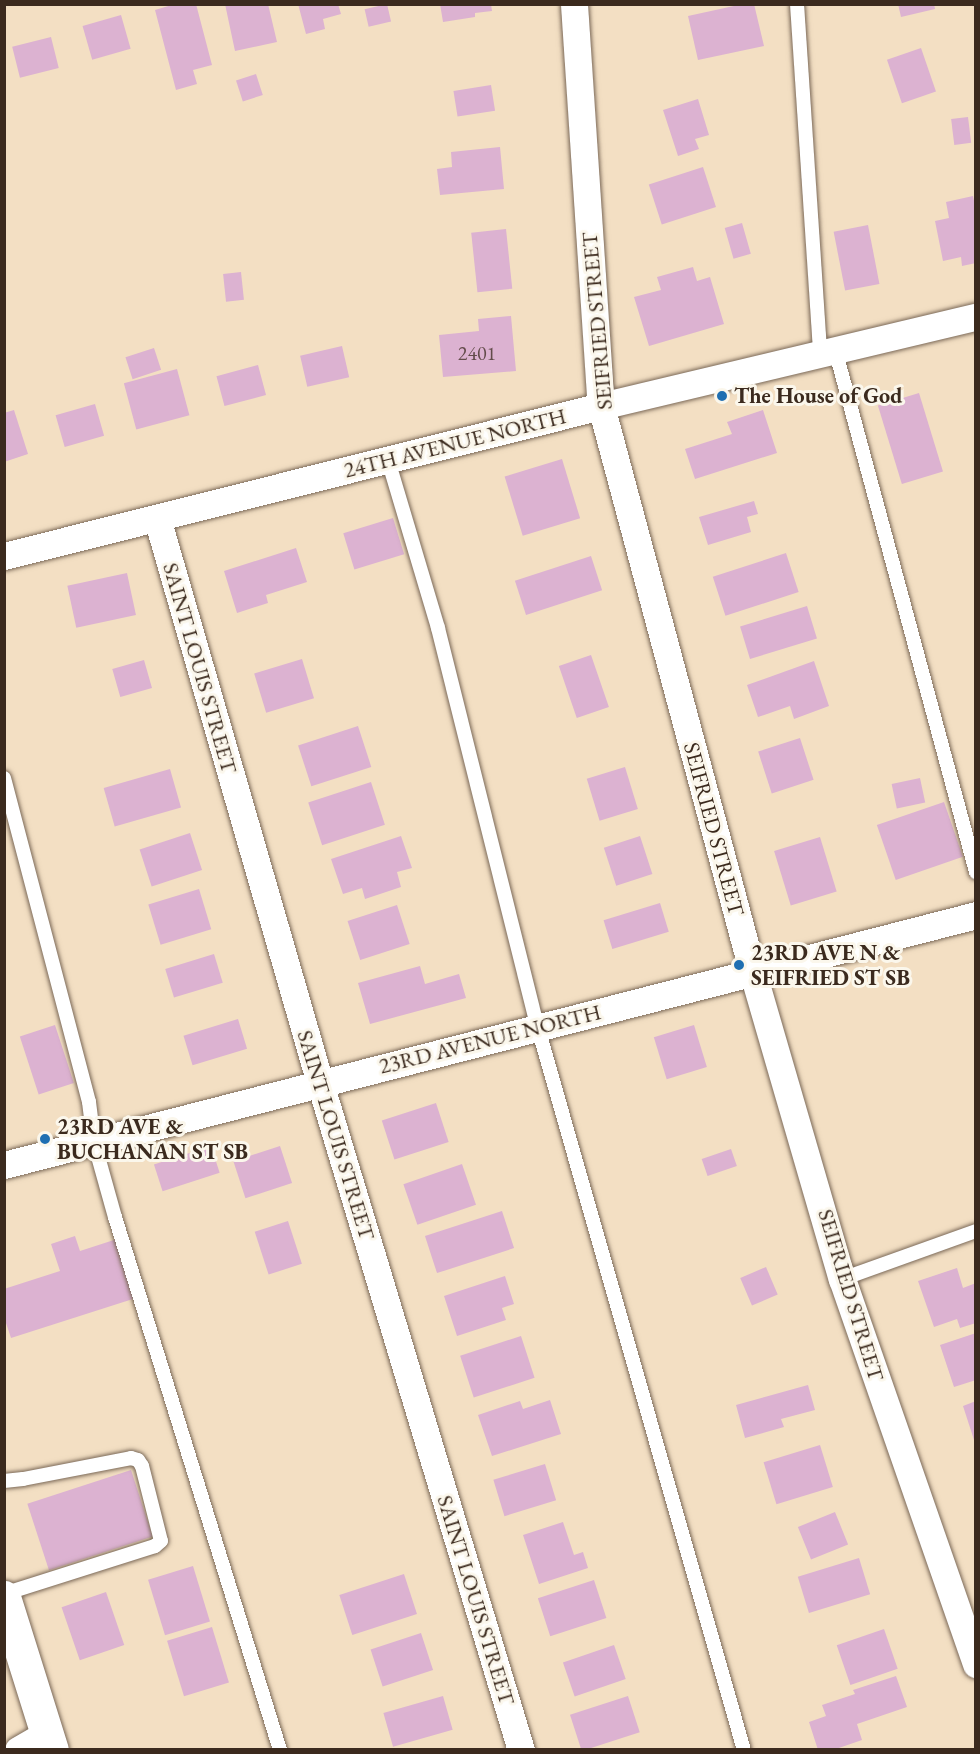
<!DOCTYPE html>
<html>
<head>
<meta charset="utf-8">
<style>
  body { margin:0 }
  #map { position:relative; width:980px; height:1754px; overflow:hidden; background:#f3dfc3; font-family:"EB Garamond",serif }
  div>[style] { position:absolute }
  .building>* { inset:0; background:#dcb2d1; transform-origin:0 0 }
  .roads { filter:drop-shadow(0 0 2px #7b6958) drop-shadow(0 0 2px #7b6958) }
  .lane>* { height:14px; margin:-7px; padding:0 7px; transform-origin:7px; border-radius:7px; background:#fff }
  .street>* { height:27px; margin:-13.5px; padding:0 13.5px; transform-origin:13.5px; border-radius:13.5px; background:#fff }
  .secondary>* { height:33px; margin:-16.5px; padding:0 16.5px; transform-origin:16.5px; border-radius:16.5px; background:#fff }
  .dots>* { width:16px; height:16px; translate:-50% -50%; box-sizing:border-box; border:3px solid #fbf7ec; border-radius:50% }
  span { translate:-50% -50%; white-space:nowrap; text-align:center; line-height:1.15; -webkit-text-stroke:6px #fbf7ec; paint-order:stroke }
  .number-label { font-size:20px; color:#634c4b }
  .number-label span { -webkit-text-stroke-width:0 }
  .street-label { font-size:22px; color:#3b2a1e }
  .poi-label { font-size:22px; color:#3b2a1e; font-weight:700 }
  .left { translate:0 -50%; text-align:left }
  .frame { position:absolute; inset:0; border:6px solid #3b2a1e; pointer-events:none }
</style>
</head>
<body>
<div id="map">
  <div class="building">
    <i style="clip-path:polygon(175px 4px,196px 4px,212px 65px,193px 70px,197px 84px,176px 90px,155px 10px)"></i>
    <i style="clip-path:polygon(225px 4px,268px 4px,277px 42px,235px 51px)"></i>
    <i style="clip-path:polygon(298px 4px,338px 4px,341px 14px,323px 19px,325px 29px,306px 34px)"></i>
    <i style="left:387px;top:4px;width:18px;height:23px;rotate:77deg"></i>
    <i style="clip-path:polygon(440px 4px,491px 4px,492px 11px,475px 13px,475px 17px,443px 22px)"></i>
    <i style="clip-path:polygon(743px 4px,754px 4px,764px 46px,698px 60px,688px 16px)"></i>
    <i style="clip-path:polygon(898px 4px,934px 4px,935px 9px,901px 17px)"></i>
    <i style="left:121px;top:15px;width:35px;height:40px;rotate:74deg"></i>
    <i style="left:51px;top:37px;width:32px;height:40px;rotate:76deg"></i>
    <i style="left:921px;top:48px;width:46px;height:36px;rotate:71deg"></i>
    <i style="left:256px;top:74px;width:22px;height:21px;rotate:72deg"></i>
    <i style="left:491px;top:85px;width:26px;height:38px;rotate:81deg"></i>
    <i style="clip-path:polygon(698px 99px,709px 135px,695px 139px,699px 149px,678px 156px,663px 110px)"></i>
    <i style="left:968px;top:117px;width:26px;height:17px;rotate:83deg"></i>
    <i style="clip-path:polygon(500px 147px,504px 189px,440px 195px,437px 169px,452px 167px,451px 152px)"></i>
    <i style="left:703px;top:167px;width:42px;height:57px;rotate:72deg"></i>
    <i style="clip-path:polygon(973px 196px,976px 210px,976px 263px,962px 266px,961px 257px,943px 261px,935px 221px,949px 218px,946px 202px)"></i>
    <i style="left:742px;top:223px;width:32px;height:18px;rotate:74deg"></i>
    <i style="left:868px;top:225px;width:60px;height:35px;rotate:79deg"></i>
    <i style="left:506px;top:229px;width:60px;height:35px;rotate:84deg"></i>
    <i style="clip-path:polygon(693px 267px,697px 281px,710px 277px,724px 324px,649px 346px,634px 297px,661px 290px,657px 277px)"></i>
    <i style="left:241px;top:272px;width:28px;height:18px;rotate:84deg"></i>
    <i style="clip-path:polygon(511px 316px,516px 371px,443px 377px,439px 335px,479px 331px,478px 319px)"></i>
    <i style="left:342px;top:346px;width:32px;height:43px;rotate:77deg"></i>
    <i style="left:154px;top:348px;width:23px;height:30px;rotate:72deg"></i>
    <i style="left:258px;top:365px;width:31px;height:43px;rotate:75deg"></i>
    <i style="left:177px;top:369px;width:48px;height:55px;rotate:75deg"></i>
    <i style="left:919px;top:393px;width:82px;height:43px;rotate:73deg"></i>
    <i style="left:95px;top:404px;width:33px;height:41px;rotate:74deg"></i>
    <i style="clip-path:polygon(14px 410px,28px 454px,4px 462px,4px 413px)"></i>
    <i style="clip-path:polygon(763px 410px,777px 453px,695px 479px,685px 449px,732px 434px,727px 422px)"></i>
    <i style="left:562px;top:459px;width:62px;height:60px;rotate:73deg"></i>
    <i style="clip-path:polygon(754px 501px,758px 514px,747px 517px,751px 532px,708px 545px,699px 517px)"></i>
    <i style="left:393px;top:518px;width:38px;height:52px;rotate:73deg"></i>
    <i style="clip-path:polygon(296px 548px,307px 582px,266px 595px,268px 603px,237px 613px,224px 571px)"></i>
    <i style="left:786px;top:553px;width:41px;height:77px;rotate:72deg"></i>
    <i style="left:591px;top:556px;width:36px;height:80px;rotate:72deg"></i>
    <i style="left:127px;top:573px;width:43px;height:61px;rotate:78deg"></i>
    <i style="left:807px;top:606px;width:34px;height:70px;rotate:73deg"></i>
    <i style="left:591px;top:655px;width:55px;height:34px;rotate:71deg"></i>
    <i style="left:302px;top:659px;width:41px;height:50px;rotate:73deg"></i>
    <i style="left:144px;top:660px;width:29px;height:33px;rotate:74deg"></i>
    <i style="clip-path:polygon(814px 661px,829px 706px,794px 719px,790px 706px,758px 717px,747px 685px)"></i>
    <i style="left:358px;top:726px;width:43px;height:63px;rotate:72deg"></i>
    <i style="left:800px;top:738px;width:44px;height:44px;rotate:72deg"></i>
    <i style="left:625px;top:767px;width:44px;height:40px;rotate:73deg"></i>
    <i style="left:170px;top:769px;width:40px;height:69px;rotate:74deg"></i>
    <i style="left:920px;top:778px;width:25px;height:29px;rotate:78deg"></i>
    <i style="left:371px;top:782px;width:45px;height:66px;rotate:72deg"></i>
    <i style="left:944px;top:802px;width:58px;height:71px;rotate:71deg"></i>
    <i style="left:190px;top:833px;width:39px;height:53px;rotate:72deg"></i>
    <i style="clip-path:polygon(401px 836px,412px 868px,397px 872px,401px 887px,365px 899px,362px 888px,343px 894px,331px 859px)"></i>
    <i style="left:640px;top:836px;width:40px;height:38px;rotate:72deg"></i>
    <i style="left:820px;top:837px;width:57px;height:48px;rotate:73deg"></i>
    <i style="left:199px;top:889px;width:42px;height:53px;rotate:73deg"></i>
    <i style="left:660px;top:903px;width:30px;height:59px;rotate:73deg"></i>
    <i style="left:397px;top:905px;width:41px;height:52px;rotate:72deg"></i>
    <i style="left:214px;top:954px;width:30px;height:51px;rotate:73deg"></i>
    <i style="clip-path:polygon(420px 966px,425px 984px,459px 974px,466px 998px,370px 1024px,358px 983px)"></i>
    <i style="left:238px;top:1019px;width:31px;height:57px;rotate:73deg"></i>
    <i style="left:55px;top:1025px;width:61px;height:37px;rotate:72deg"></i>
    <i style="left:694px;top:1025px;width:44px;height:42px;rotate:73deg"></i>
    <i style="left:436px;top:1103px;width:41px;height:57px;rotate:72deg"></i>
    <i style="left:211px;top:1146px;width:28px;height:60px;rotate:72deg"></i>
    <i style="left:280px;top:1146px;width:39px;height:49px;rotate:72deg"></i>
    <i style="left:731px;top:1149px;width:18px;height:31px;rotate:71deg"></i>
    <i style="left:462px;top:1164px;width:43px;height:62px;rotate:71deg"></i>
    <i style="left:502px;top:1211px;width:39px;height:81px;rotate:72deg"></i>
    <i style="left:288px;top:1221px;width:45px;height:35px;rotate:72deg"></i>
    <i style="clip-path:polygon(75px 1236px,80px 1251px,117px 1239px,136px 1298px,11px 1338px,4px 1317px,4px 1289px,60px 1271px,51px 1244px)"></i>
    <i style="left:766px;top:1267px;width:30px;height:28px;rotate:67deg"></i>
    <i style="clip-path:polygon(957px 1268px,963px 1288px,976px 1283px,976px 1323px,960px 1328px,957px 1319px,934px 1327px,918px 1281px)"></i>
    <i style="clip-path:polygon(505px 1276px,514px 1304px,502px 1308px,506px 1320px,457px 1336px,444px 1296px)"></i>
    <i style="clip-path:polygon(976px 1333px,976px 1380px,954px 1387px,940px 1345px)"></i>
    <i style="left:521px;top:1336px;width:44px;height:64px;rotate:72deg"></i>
    <i style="clip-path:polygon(808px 1385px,815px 1410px,781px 1419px,784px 1427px,745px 1438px,736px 1405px)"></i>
    <i style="clip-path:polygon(550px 1400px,561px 1434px,492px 1456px,478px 1415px,520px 1401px,523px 1409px)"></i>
    <i style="clip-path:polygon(976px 1401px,976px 1443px,975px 1443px,963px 1406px)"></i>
    <i style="left:820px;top:1445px;width:44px;height:59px;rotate:73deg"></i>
    <i style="left:545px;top:1464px;width:38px;height:54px;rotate:73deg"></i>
    <i style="left:131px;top:1470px;width:70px;height:109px;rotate:72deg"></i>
    <i style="left:835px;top:1512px;width:35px;height:40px;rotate:68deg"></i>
    <i style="clip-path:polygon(563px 1522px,574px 1555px,583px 1552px,588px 1568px,539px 1584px,523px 1535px)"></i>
    <i style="left:859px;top:1558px;width:38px;height:64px;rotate:73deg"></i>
    <i style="left:193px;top:1566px;width:58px;height:47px;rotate:73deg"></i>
    <i style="left:404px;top:1574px;width:42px;height:68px;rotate:72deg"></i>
    <i style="left:594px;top:1580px;width:40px;height:59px;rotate:72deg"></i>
    <i style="left:106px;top:1592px;width:56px;height:47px;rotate:71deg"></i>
    <i style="left:212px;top:1627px;width:58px;height:47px;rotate:73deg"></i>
    <i style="left:884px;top:1629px;width:42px;height:50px;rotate:71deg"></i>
    <i style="left:421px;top:1633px;width:39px;height:53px;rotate:72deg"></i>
    <i style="left:614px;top:1645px;width:36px;height:54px;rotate:71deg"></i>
    <i style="clip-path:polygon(896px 1676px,907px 1707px,857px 1724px,862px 1740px,833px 1750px,818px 1750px,809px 1722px,826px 1716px,822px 1705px,855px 1694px,853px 1690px)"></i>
    <i style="left:443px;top:1696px;width:35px;height:62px;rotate:74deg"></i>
    <i style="left:628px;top:1696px;width:38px;height:61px;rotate:72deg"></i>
  </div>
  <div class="roads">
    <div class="lane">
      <i style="left:797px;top:4px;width:350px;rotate:86.2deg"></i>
      <i style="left:835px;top:349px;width:542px;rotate:74.91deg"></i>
      <i style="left:388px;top:460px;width:175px;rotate:73.4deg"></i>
      <i style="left:438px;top:628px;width:412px;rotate:76deg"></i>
      <i style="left:538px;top:1028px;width:751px;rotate:74.08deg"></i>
      <i style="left:4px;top:778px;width:335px;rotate:75.3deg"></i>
      <i style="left:89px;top:1102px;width:40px;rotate:82.9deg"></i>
      <i style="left:94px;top:1142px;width:78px;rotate:74.4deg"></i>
      <i style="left:115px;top:1217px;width:558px;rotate:72.8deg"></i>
      <i style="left:842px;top:1279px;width:142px;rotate:-19.7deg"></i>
      <i style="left:4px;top:1481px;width:19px;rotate:-6deg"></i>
      <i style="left:23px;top:1479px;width:110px;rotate:-11deg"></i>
      <i style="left:131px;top:1458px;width:7px;rotate:16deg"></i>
      <i style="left:138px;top:1460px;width:7px;rotate:56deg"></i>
      <i style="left:142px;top:1466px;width:77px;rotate:75.8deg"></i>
      <i style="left:161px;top:1541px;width:8px;rotate:140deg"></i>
      <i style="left:155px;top:1546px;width:158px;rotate:162.4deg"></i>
    </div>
    <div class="street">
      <i style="left:574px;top:4px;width:403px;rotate:86.2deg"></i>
      <i style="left:601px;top:406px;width:584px;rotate:75.01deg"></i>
      <i style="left:752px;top:970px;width:322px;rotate:73.8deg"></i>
      <i style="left:842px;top:1279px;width:408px;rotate:70.8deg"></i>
      <i style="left:157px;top:518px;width:588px;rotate:73.91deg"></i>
      <i style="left:320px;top:1083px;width:697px;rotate:73.23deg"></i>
      <i style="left:4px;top:556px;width:616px;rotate:-14.1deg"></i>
      <i style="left:601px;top:406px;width:385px;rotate:-13.4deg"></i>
      <i style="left:4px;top:1165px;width:1004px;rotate:-14.42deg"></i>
      <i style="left:18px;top:1750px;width:34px;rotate:-30deg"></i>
    </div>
    <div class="secondary">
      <i style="left:4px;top:1597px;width:160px;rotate:72.6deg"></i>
    </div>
  </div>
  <div class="dots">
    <i style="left:722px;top:396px;background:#1f6fb2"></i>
    <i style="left:739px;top:965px;background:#1f6fb2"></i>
    <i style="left:45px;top:1139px;background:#1f6fb2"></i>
  </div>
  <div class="number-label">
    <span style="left:477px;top:353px">2401</span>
  </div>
  <div class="street-label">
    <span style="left:597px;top:321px;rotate:-95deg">SEIFRIED STREET</span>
    <span style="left:455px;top:443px;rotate:-14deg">24TH AVENUE NORTH</span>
    <span style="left:200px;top:668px;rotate:74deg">SAINT LOUIS STREET</span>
    <span style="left:714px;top:829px;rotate:75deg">SEIFRIED STREET</span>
    <span style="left:490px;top:1039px;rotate:-14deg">23RD AVENUE NORTH</span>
    <span style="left:336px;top:1135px;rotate:73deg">SAINT LOUIS STREET</span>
    <span style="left:851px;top:1295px;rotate:73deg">SEIFRIED STREET</span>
    <span style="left:476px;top:1600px;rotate:73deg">SAINT LOUIS STREET</span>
  </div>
  <div class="poi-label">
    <span class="left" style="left:734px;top:396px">The House of God</span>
    <span class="left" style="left:751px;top:965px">23RD AVE N &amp;<br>SEIFRIED ST SB</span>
    <span class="left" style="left:57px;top:1139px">23RD AVE &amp;<br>BUCHANAN ST SB</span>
  </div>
  <div class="frame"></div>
</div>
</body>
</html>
